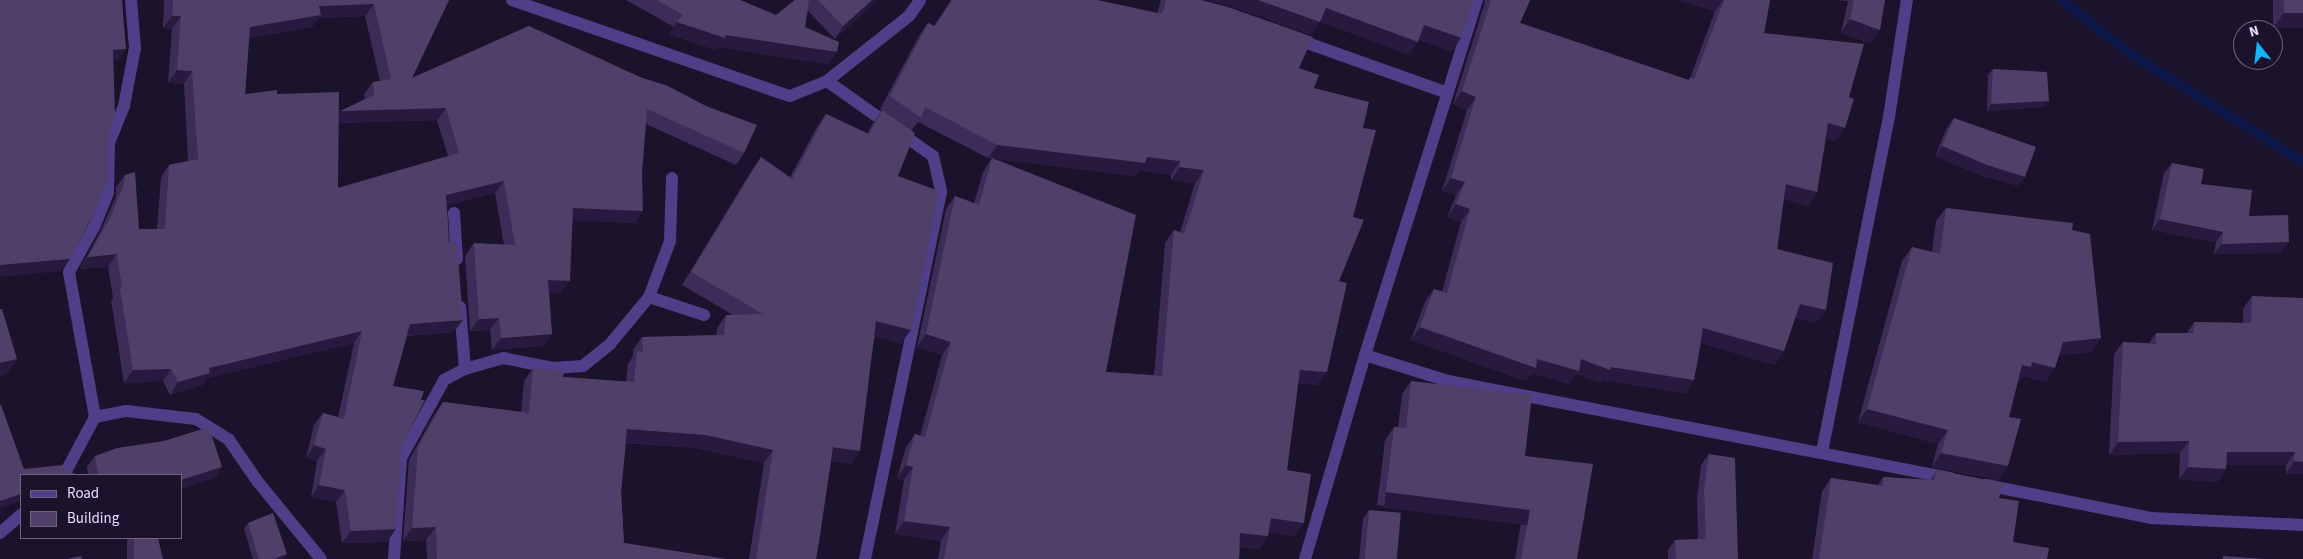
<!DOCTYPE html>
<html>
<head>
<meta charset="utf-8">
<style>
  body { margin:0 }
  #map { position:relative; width:2303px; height:559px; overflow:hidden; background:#1b122b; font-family:"Source Sans 3",sans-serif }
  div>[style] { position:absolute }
  .stream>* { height:10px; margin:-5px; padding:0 5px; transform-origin:5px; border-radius:5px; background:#0d1849 }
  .street>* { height:12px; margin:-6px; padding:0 6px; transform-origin:6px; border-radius:6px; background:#4f3f88 }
  .wall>* { inset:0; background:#3d2c58; transform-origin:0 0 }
  .shaded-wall>* { inset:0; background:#281a3e; transform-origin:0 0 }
  .building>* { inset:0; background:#4f3f69; transform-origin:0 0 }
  span { translate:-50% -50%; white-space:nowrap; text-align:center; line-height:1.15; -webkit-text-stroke:4px #1b122b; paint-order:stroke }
  .legend { position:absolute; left:20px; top:474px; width:162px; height:65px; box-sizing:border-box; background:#1b122b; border:1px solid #6d647f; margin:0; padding:6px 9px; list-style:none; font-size:15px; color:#e7defe }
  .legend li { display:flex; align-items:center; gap:10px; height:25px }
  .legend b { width:25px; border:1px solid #6d647f }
  .north { position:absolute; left:2233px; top:20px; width:50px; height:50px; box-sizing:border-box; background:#1b122b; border:1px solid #6d647f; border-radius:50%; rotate:344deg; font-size:14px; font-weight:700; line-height:20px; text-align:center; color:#e7defe }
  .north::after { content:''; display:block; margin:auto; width:18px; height:22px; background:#11b6f6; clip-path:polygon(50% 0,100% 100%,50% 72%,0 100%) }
</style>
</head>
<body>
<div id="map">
  <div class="stream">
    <i style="left:2062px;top:0;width:85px;rotate:38.3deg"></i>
    <i style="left:2129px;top:53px;width:205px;rotate:32.1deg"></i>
  </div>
  <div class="street">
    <i style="left:512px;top:0;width:294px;rotate:19.1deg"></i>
    <i style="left:790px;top:96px;width:40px;rotate:-22deg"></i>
    <i style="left:827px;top:81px;width:105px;rotate:-38.4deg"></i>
    <i style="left:909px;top:16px;width:19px;rotate:-55deg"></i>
    <i style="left:1296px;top:39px;width:161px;rotate:19.6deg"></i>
    <i style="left:827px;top:81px;width:130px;rotate:35.3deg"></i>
    <i style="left:933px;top:156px;width:37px;rotate:77deg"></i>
    <i style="left:941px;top:192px;width:375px;rotate:101.7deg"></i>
    <i style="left:454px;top:213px;width:46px;rotate:86.3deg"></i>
    <i style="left:649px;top:297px;width:60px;rotate:-69.4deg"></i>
    <i style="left:670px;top:241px;width:63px;rotate:-88.2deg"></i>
    <i style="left:460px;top:307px;width:62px;rotate:85.4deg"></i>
    <i style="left:1365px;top:355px;width:87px;rotate:17.4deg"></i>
    <i style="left:1448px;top:381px;width:511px;rotate:10.94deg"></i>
    <i style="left:95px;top:417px;width:32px;rotate:-11deg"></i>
    <i style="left:126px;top:411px;width:70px;rotate:6.5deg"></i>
    <i style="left:196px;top:419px;width:39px;rotate:32deg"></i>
    <i style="left:229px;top:440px;width:51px;rotate:55.4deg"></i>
    <i style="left:258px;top:482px;width:99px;rotate:50.7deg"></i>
    <i style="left:1822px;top:452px;width:342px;rotate:-78.7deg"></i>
    <i style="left:1889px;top:117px;width:118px;rotate:-81.3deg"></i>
    <i style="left:64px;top:475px;width:66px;rotate:-61.9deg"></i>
    <i style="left:95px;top:417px;width:147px;rotate:-100.2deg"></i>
    <i style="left:69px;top:272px;width:54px;rotate:-61deg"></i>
    <i style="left:95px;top:225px;width:35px;rotate:-68deg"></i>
    <i style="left:108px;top:193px;width:50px;rotate:-88.9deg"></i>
    <i style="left:109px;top:143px;width:40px;rotate:-68deg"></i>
    <i style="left:124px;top:106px;width:59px;rotate:-79.3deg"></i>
    <i style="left:135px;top:48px;width:48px;rotate:-94.8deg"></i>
    <i style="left:1986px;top:485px;width:168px;rotate:11.3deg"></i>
    <i style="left:2151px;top:518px;width:152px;rotate:2.6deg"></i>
    <i style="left:0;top:533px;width:28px;rotate:-41deg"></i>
    <i style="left:394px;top:559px;width:101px;rotate:-86deg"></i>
    <i style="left:401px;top:458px;width:89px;rotate:-61.1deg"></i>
    <i style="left:444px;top:380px;width:24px;rotate:-28deg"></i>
    <i style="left:465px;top:369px;width:40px;rotate:-16deg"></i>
    <i style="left:503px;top:358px;width:51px;rotate:11.3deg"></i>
    <i style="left:553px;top:368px;width:30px;rotate:-4deg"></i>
    <i style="left:583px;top:366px;width:35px;rotate:-39deg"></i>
    <i style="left:610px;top:344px;width:61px;rotate:-50.3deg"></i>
    <i style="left:649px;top:297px;width:58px;rotate:18.1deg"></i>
    <i style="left:1305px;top:559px;width:213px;rotate:-73.6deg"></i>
    <i style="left:1365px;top:355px;width:372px;rotate:-72.5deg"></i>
  </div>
  <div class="wall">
    <i style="clip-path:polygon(evenodd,164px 0,449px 0,412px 78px,529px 26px,744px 153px,736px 165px,646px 124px,635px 223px,573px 220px,561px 293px,549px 293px,552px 334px,543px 346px,492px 350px,490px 330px,470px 331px,465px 256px,474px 243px,504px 245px,495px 193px,447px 205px,454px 332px,407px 336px,393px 386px,402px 445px,387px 542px,342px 543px,336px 502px,311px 497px,317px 461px,306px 458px,314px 425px,323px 413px,338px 417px,354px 343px,207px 378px,202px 385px,170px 395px,163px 381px,124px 383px,111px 300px,113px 298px,108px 267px,80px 269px,102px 228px,116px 196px,116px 187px,125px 175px,139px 229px,157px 229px,161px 177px,169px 165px,188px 161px,184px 84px,168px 83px,172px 29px,163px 28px,164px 0,365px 16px,380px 81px,373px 82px,364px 94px,365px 99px,338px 113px,277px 94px,245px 94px,249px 38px,312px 27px,318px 18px,365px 16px,164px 0,437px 120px,448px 156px,338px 188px,338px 123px,437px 120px)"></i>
    <i style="clip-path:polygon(626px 0,740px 0,776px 15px,795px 0,877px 0,835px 39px,808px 11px,805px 27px,828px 64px,718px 47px,716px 50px,669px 34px,674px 27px)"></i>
    <i style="clip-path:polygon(951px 0,1097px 0,1157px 13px,1161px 0,1201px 0,1299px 68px,1314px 88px,1363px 128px,1353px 217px,1339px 281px,1317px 385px,1298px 383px,1287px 470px,1304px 523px,1294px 536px,1269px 532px,1268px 536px,1259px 549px,1240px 547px,1239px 559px,938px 559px,941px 541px,895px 534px,904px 480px,897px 478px,906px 447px,915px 434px,920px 436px,942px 355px,917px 347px,946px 209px,955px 196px,974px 203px,983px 172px,992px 158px,1106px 372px,1154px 375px,1165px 243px,1174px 230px,1180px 232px,1195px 183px,1171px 180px,1171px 175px,1140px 170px,1136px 176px,988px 158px,918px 122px,911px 131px,880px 109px,919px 36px,928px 23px,934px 26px)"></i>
    <i style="clip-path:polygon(1484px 0,1530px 0,1520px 23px,1688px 80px,1690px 78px,1715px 11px,1678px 0,1770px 0,1764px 33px,1835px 141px,1826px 138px,1817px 192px,1808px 206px,1784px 199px,1777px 249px,1816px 323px,1795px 318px,1775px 365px,1701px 343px,1694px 380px,1685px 393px,1603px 380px,1601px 383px,1576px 374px,1569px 384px,1532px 373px,1526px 381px,1411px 340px,1425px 302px,1434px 289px,1442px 292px,1461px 222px,1447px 217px,1456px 195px,1442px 191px,1467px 110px,1453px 104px,1485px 2px)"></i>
    <i style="clip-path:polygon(1837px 0,1885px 0,1871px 43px,1841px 33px,1848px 1px)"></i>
    <i style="left:2273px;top:0;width:30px;height:28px"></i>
    <i style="clip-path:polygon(1993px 69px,2044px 107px,1987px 111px,1988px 75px)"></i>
    <i style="clip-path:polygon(882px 110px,898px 176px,901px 343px,875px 336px,851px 464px,831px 461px,816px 559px,749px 559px,764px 463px,697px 448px,626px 443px,621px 492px,624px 543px,726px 559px,427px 559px,426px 540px,403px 541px,409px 460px,434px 415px,443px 402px,521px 412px,524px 381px,533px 368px,563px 377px,626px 382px,628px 364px,633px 356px,633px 350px,642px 337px,716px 335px,717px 328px,726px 315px,733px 315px,682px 285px,752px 170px,761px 157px,790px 177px,817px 127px,826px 114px,867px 134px,873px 123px)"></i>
    <i style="clip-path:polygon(1954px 118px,2018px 186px,1980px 175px,1935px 156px,1947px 128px)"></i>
    <i style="clip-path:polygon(2172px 163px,2201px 184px,2249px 216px,2281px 253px,2214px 254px,2216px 242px,2152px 230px,2164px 173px)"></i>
    <i style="clip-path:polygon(1946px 208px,2072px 230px,2101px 338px,2091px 352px,2059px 355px,2046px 382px,2024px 376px,2021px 380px,2018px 380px,2009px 417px,1999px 480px,1932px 467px,1938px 444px,1858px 422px,1902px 261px,1912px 247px,1932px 252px,1936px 221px)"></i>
    <i style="clip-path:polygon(2252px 296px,2303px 474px,2286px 474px,2286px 465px,2226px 465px,2226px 469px,2217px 482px,2179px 479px,2180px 453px,2109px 455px,2114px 354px,2123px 342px,2149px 343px,2156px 333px,2187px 333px,2194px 322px,2243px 323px,2243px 309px)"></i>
    <i style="clip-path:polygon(1411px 381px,1525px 456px,1577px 559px,1515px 559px,1521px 523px,1377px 505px,1385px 440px,1394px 427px,1398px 427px,1402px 394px)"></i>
    <i style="clip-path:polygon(1709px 454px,1738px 559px,1668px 559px,1668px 550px,1675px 540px,1698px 539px,1697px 499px,1701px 465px)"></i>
    <i style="clip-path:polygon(95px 456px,215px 478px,181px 475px,88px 475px,87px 467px)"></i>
    <i style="clip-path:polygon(1937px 470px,1999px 498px,2013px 542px,2047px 559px,1812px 559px,1822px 491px,1831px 478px,1878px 485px,1883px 477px,1930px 480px)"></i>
    <i style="clip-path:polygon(1369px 510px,1397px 559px,1359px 559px,1363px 519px)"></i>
    <i style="clip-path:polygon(248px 523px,283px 559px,253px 559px,244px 529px)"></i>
    <i style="left:127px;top:538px;width:31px;height:21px"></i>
  </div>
  <div class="shaded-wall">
    <i style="clip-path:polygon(872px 0,877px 0,835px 39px,843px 26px)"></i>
    <i style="clip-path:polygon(1206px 0,1258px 0,1326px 8px,1418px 42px,1409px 55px,1320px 22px,1311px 35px,1224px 4px)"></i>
    <i style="clip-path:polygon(1678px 0,1723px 0,1715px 11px)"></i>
    <i style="clip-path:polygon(374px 4px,365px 16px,318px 18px,312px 27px,241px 40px,250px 27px,319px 6px)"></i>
    <i style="clip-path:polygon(2284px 13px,2303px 13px,2303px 28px,2273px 28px)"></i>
    <i style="clip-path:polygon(172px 16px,181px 16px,172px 29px,163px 28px)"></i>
    <i style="clip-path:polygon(1850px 19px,1880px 30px,1871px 43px,1841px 33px)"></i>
    <i style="clip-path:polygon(677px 22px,726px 35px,837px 52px,828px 64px,718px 47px,716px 50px,669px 34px)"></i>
    <i style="clip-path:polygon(1424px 25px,1461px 38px,1452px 52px,1414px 38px)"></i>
    <i style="clip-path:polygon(126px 49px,118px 61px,105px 62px,113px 50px)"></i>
    <i style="clip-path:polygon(177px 70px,192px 71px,184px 84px,168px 83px)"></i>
    <i style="clip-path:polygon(1462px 91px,1476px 97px,1467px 110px,1453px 104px)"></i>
    <i style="clip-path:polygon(2049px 101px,2044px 107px,1987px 111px,1991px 104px)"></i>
    <i style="clip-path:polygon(446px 108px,437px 120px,331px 123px,340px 111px)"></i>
    <i style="clip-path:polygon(1828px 123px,1845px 128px,1835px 141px,1819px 136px)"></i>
    <i style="clip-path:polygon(997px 145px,1147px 157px,1180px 161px,1171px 175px,1140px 170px,1136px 176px,988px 158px)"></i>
    <i style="clip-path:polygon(1942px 146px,2025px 177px,2018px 186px,1980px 175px,1935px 156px)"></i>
    <i style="clip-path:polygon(1180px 167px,1204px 170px,1195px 183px,1171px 180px)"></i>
    <i style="clip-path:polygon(1451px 178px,1465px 182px,1456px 195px,1442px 191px)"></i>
    <i style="clip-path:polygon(504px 181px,495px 193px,438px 208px,446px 195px)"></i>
    <i style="clip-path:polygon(1786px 184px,1817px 192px,1808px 206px,1777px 197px)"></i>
    <i style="clip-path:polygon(1456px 204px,1470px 209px,1461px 222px,1447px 217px)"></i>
    <i style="clip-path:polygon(573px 208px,643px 211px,635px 223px,565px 220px)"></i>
    <i style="clip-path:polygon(2160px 219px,2223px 232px,2216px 242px,2152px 230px)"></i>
    <i style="clip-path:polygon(2289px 242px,2281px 253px,2214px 254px,2222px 244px)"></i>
    <i style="clip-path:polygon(117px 254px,108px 267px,80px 269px,88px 257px)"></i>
    <i style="clip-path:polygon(70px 259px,61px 271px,0 277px,0 265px)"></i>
    <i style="clip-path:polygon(548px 280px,570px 281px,561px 293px,539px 293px)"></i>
    <i style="clip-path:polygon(1800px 304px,1826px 310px,1816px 323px,1791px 317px)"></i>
    <i style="clip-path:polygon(499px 318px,490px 330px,470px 331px,479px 319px)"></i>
    <i style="clip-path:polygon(463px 320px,454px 332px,402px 336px,410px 324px)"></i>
    <i style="clip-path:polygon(876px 321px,911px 330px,901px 343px,867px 334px)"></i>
    <i style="clip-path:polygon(1420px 327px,1537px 359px,1581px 359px,1611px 367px,1694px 380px,1685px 393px,1603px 380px,1601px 383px,1576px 374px,1569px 384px,1532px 373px,1526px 381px,1411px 340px)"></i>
    <i style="clip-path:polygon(1703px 328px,1784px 351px,1775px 365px,1694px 341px)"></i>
    <i style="clip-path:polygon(362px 331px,354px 343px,207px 378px,202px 385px,170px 395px,178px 382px,209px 368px)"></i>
    <i style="clip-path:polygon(552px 334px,543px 346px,492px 350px,501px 338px)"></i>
    <i style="clip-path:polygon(926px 334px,951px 342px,942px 355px,917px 347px)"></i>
    <i style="clip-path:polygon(2101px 338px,2091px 352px,2053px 356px,2063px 342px)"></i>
    <i style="clip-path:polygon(17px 359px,6px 375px,0 376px,0 363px)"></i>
    <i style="clip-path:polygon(2032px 362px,2055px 368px,2046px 382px,2024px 376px,2021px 380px,2013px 379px,2022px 365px)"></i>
    <i style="clip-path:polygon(171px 369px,163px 381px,124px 383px,133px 370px)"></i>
    <i style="clip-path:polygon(1300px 370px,1327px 372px,1317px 385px,1291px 383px)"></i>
    <i style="clip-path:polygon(1867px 409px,1948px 430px,1938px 444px,1858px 422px)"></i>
    <i style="clip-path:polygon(627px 429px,706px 435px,773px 450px,764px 463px,697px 448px,618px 442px)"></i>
    <i style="clip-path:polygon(2189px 441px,2180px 453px,2109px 455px,2118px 442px)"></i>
    <i style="clip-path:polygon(314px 445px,326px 449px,317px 461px,306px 458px)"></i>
    <i style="clip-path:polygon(833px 447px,860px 451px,851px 464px,824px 460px)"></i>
    <i style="clip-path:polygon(2227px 452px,2295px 452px,2286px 465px,2218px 465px)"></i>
    <i style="clip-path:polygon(1941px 453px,2008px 466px,1999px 480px,1932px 467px)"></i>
    <i style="clip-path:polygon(2294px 461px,2303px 462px,2303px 474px,2286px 474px)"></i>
    <i style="clip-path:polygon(906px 465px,913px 467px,904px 480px,897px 478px)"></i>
    <i style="clip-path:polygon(222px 467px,215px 478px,181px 489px,181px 480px)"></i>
    <i style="clip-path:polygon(2188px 467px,2226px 469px,2217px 482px,2179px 479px)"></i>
    <i style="clip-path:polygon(319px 485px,345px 490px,336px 502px,311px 497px)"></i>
    <i style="left:1386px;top:492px;width:145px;height:16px;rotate:7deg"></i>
    <i style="clip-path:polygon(21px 494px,21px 501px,0 508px,0 501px)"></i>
    <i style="clip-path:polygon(1271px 518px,1304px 523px,1294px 536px,1261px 531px)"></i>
    <i style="clip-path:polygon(904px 521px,950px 527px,941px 541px,895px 534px)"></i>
    <i style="clip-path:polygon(436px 527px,426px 540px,403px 541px,412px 528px)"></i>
    <i style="clip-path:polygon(396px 529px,387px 542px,342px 543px,351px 531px)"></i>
    <i style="clip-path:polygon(1240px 533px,1268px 536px,1259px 549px,1231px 546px)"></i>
    <i style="clip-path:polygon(287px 554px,283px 559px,274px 559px)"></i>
  </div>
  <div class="building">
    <i style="clip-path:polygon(0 0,122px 0,126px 49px,113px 50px,115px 116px,109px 131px,108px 179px,96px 209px,70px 259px,0 265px)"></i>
    <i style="clip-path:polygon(evenodd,173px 0,449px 0,412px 78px,529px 26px,640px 77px,668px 86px,706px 106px,757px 125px,744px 153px,647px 109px,642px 174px,643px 211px,573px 208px,570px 281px,548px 280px,552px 334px,501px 338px,499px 318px,479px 319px,474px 243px,515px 245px,504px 181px,446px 195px,449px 242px,457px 243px,463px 320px,410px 324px,393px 386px,424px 391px,421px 400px,425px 400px,402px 445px,396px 529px,351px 531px,345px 490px,319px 485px,326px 449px,314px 445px,323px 413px,344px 419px,362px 331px,209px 368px,210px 373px,178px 382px,171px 369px,133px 370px,120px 288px,122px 287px,117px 254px,88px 257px,111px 216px,124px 184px,125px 175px,135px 172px,139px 229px,165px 229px,169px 165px,198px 159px,192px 71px,177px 70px,181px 16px,172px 16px,173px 0,374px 4px,391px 79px,373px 82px,374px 95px,340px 111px,446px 108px,459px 153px,338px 188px,339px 92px,277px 94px,277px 90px,245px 94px,250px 27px,321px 15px,319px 6px,374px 4px)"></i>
    <i style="clip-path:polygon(657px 0,740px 0,776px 15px,795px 0,809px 0,805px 27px,839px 42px,837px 52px,726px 35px,725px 38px,677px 22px,683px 15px)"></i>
    <i style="clip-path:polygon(818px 0,872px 0,843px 26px)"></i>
    <i style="clip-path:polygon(952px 0,1097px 0,1162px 14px,1166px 0,1201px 0,1228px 7px,1313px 37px,1299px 68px,1319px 75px,1314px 88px,1369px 102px,1363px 128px,1376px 130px,1353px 217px,1364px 220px,1339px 281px,1347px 283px,1327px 372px,1300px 370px,1287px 470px,1311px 474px,1304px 523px,1271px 518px,1268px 536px,1240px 533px,1239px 559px,944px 559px,950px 527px,904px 521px,913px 467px,906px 465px,915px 434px,925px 437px,951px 342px,926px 334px,955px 196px,979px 205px,992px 158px,1136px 215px,1106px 372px,1162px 376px,1174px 230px,1184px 234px,1204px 170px,1180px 167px,1180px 161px,1147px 157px,1145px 163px,997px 145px,925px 107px,921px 118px,890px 96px,928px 23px,935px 26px)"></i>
    <i style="clip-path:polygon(1258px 0,1474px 0,1461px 38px,1424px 25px,1418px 42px,1326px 8px,1320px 22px)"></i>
    <i style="clip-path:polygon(1491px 0,1530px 0,1520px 23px,1689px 80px,1690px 78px,1694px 79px,1724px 0,1770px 0,1764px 33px,1864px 44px,1849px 97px,1854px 99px,1845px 128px,1828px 123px,1817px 192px,1786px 184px,1777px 249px,1833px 263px,1826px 310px,1800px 304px,1784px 351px,1703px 328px,1694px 380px,1611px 367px,1610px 370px,1581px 359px,1579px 371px,1537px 359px,1536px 368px,1420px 327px,1434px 289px,1447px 293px,1470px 209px,1456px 204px,1465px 182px,1451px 178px,1476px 97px,1462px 91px)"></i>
    <i style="clip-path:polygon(1854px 0,1885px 0,1880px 30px,1850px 19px)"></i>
    <i style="left:2284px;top:0;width:19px;height:13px"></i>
    <i style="clip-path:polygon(1993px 69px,2047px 72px,2049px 101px,1991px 104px)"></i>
    <i style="clip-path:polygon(882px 110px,915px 133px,898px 176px,939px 191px,911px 330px,876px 321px,860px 451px,833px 447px,819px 542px,816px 559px,756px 559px,773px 450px,706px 435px,627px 429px,621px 492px,624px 543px,726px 559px,437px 559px,436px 527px,412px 528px,418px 447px,443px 402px,529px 413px,533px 368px,564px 371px,563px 377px,634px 382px,637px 351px,643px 352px,642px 337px,724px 335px,726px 315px,763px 314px,691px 272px,761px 157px,792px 179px,826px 114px,869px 134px)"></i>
    <i style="clip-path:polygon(1954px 118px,2036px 147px,2025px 177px,1987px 165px,1942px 146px)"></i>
    <i style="clip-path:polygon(2172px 163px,2204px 169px,2201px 184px,2252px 190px,2249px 216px,2288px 215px,2289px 242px,2222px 244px,2223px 232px,2160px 219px)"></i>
    <i style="clip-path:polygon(1946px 208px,2073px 223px,2072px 230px,2090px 234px,2101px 338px,2063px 342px,2055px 368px,2032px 362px,2031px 367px,2022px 365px,2009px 417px,2021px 419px,2008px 466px,1941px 453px,1948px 430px,1867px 409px,1912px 247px,1940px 254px)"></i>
    <i style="clip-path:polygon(2252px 296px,2303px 298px,2303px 462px,2294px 461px,2295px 452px,2227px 452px,2226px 469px,2188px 467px,2189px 441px,2118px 442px,2123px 342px,2156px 344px,2156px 333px,2194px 333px,2194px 322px,2251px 323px)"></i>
    <i style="clip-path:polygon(0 309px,2px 309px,17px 359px,0 363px)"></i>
    <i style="clip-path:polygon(1411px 381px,1532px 395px,1525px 456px,1593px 464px,1577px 559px,1521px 559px,1530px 510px,1386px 492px,1394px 427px,1406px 428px)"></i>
    <i style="clip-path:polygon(0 405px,1px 405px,24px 469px,63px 465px,66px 472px,74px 473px,75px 475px,21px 475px,21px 494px,0 501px)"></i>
    <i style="clip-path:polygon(209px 427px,222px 467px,181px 480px,181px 475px,98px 475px,95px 456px,117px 448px,164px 441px)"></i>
    <i style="clip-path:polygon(1709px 454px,1735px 458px,1738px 559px,1676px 559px,1675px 540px,1706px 539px,1704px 489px)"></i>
    <i style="clip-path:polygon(1937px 470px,2003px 483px,1999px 498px,2019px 501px,2013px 542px,2049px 548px,2047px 559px,1819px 559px,1831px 478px,1883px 486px,1883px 477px,1934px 480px)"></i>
    <i style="left:1369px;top:510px;width:32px;height:49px;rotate:5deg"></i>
    <i style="clip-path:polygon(273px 513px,287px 554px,274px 559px,259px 559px,248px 523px)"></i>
    <i style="clip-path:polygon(134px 538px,158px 538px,163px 559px,134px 559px)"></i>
    <i style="clip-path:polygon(81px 556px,82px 559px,67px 559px)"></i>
    <i style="clip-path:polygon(2223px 556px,2265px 559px,2223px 559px)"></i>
  </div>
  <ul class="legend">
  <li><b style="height:6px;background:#4f3f88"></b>Road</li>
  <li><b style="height:14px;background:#4f3f69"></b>Building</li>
  </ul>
  <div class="north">N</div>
</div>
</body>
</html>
